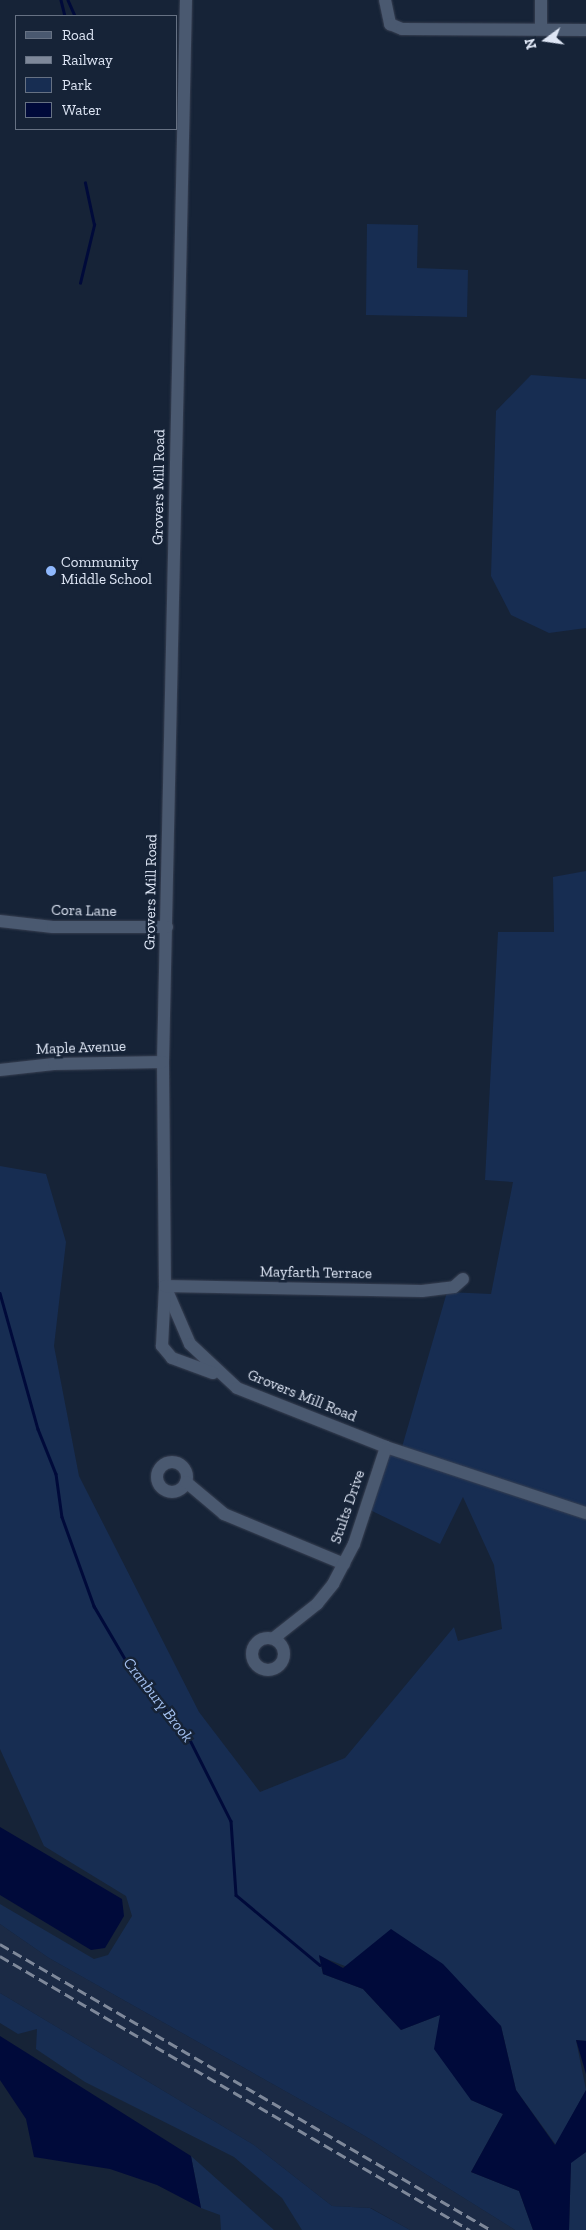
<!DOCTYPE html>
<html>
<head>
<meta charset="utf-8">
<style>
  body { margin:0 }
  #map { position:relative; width:586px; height:2230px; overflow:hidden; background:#162337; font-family:"Zilla Slab",serif }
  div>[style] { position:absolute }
  .built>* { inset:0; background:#1b2a45 }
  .green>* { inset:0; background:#172d52 }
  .water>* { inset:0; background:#000a3a }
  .stream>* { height:2.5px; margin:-1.25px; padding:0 1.25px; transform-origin:1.25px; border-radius:1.25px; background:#000a3a }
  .roads { filter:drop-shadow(0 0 1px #384052) drop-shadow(0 0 1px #384052) }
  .minor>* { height:12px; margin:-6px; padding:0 6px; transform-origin:6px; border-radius:6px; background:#4a5970 }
  .minor>.ring { margin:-6px; padding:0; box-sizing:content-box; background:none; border:12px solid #4a5970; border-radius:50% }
  .rail>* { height:2.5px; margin-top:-1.25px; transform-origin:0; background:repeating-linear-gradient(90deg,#7e889a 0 10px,transparent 0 15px) }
  .dots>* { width:14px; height:14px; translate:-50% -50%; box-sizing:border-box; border:2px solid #162337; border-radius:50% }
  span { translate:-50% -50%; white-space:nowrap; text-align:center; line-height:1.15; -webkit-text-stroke:5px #162337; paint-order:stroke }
  .street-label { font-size:15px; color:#dee6f5 }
  .poi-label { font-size:15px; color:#dee6f5 }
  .left { translate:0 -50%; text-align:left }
  .water-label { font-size:16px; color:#a5c2f2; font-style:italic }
  .legend { position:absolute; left:15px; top:15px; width:162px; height:115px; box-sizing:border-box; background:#162337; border:1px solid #667183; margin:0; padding:6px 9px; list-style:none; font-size:15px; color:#dee6f5 }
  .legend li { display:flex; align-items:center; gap:10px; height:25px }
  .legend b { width:25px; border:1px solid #667183 }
  .north { position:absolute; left:521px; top:15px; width:50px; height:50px; -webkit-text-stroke:4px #162337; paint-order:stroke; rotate:256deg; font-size:14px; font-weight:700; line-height:20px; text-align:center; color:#dee6f5 }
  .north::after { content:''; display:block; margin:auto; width:18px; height:22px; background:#dee6f5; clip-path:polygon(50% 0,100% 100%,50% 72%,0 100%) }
</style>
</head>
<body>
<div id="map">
  <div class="built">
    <i style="clip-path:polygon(0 1924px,49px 1958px,365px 2136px,515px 2230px,410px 2230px,371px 2208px,332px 2206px,254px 2145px,0 1993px)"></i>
  </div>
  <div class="green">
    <i style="clip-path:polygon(367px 224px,418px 225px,417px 268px,468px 270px,467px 317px,366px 315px)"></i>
    <i style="clip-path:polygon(531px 375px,586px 379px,586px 628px,549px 633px,511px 615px,491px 576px,496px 411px)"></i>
    <i style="clip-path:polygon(586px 871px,586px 2041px,576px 2040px,586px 2090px,556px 2145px,516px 2090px,501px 2026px,319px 1956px,323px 1974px,363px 1989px,401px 2030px,440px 2015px,471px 2100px,503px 2114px,471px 2172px,519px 2191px,533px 2230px,515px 2230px,365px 2136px,49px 1958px,0 1924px,0 1904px,94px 1959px,108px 1955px,132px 1916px,126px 1896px,44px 1846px,0 1749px,0 1166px,46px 1174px,66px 1242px,54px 1346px,79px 1476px,199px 1712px,260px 1792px,345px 1758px,454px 1627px,458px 1641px,502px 1629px,494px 1565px,463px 1497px,440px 1544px,370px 1510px,391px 1443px,402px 1447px,447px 1292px,491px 1294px,513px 1182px,485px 1180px,498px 932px,554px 932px,553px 877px)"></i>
    <i style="clip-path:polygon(0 1993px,254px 2145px,332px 2206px,370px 2208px,410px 2230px,302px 2230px,282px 2198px,234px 2157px,85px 2082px,36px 2049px,37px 2029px,18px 2034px,0 2023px)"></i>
    <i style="clip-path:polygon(586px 2152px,586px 2230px,569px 2230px,571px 2162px)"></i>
    <i style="clip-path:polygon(191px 2156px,274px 2230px,221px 2230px,220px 2215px,201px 2208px)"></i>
  </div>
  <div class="water">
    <i style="clip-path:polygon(0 1827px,122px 1899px,124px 1916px,105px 1948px,91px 1950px,0 1895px)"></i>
    <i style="clip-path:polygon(391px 1929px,443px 1964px,501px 2026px,516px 2090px,555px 2145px,586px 2090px,586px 2152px,571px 2163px,569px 2230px,533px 2230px,519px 2191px,471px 2172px,503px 2114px,471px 2100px,434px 2049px,440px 2015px,401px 2030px,363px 1989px,323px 1974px,319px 1955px,343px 1968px)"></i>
    <i style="clip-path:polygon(0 2036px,191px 2156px,201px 2208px,157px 2185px,110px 2169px,34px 2157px,26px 2119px,0 2080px)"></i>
    <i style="clip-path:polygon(576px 2040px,586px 2041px,586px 2074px)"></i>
  </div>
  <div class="stream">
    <i style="left:61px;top:0;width:16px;rotate:76deg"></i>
    <i style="left:68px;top:0;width:17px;rotate:66deg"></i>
    <i style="left:80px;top:283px;width:60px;rotate:-76.4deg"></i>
    <i style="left:94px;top:225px;width:43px;rotate:-102.1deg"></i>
    <i style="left:0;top:1293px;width:141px;rotate:74.4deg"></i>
    <i style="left:38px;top:1429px;width:48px;rotate:68.2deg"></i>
    <i style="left:56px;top:1474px;width:43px;rotate:82.1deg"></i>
    <i style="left:62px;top:1517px;width:95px;rotate:70.2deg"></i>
    <i style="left:94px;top:1606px;width:73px;rotate:59.6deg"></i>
    <i style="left:131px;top:1669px;width:88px;rotate:49.6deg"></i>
    <i style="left:188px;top:1736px;width:95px;rotate:63.2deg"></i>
    <i style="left:231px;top:1821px;width:74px;rotate:86.1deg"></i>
    <i style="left:236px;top:1895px;width:109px;rotate:39.8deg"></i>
  </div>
  <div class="roads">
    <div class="minor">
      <i style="left:186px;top:0;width:1062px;rotate:91.24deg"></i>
      <i style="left:163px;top:1062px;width:224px;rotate:89.5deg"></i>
      <i style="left:165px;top:1286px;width:63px;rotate:66.7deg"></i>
      <i style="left:190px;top:1344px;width:64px;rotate:43.1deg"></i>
      <i style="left:237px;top:1388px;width:160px;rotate:21.6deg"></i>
      <i style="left:386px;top:1447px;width:211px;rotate:18.3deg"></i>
      <i style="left:385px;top:0;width:25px;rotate:78deg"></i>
      <i style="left:390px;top:24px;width:13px;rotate:23deg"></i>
      <i style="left:402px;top:29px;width:184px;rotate:0.3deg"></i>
      <i style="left:541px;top:0;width:29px;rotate:90deg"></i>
      <i style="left:0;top:921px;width:53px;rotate:6.5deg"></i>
      <i style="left:53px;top:927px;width:114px"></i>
      <i style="left:0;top:1070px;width:54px;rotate:-6.3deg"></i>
      <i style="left:54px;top:1064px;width:109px;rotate:-1.1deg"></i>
      <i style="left:213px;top:1373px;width:44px;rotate:-159.9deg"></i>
      <i style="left:172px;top:1358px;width:16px;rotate:-130deg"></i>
      <i style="left:162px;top:1346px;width:60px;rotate:-87.1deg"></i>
      <i style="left:165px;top:1286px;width:257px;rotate:1.1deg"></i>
      <i style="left:422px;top:1291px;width:32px;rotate:-7deg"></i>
      <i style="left:454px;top:1287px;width:12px;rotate:-42deg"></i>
      <i class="ring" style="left:157px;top:1462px;width:18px;height:18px"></i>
      <i style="left:186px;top:1482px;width:50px;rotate:40.1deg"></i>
      <i style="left:224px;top:1514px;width:130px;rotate:22.6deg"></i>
      <i class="ring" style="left:252px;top:1638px;width:20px;height:20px"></i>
      <i style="left:274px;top:1638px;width:55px;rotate:-38.3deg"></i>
      <i style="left:317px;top:1604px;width:26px;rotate:-51deg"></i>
      <i style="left:333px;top:1584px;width:45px;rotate:-62.3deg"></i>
      <i style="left:354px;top:1544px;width:102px;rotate:-71.7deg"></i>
    </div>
  </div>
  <div class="rail">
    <i style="left:0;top:1944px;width:568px;rotate:30.22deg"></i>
    <i style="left:0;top:1956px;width:544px;rotate:30.24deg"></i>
  </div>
  <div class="dots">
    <i style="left:51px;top:571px;background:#8fb8fd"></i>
  </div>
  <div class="street-label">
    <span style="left:159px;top:487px;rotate:-89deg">Grovers Mill Road</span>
    <span style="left:151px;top:892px;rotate:-89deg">Grovers Mill Road</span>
    <span style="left:84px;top:911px;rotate:1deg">Cora Lane</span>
    <span style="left:81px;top:1048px;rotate:-2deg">Maple Avenue</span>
    <span style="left:316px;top:1273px;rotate:1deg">Mayfarth Terrace</span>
    <span style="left:302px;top:1396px;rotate:22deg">Grovers Mill Road</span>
    <span style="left:348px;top:1507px;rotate:-71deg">Stults Drive</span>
  </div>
  <div class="poi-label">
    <span class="left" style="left:61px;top:571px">Community<br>Middle School</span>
  </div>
  <div class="water-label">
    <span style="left:158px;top:1700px;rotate:52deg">Cranbury Brook</span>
  </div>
  <ul class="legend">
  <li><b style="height:6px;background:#4a5970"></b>Road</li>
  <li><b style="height:6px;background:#7e889a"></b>Railway</li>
  <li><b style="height:14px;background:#172d52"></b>Park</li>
  <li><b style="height:14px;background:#000a3a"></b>Water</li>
  </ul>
  <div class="north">N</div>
</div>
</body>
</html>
